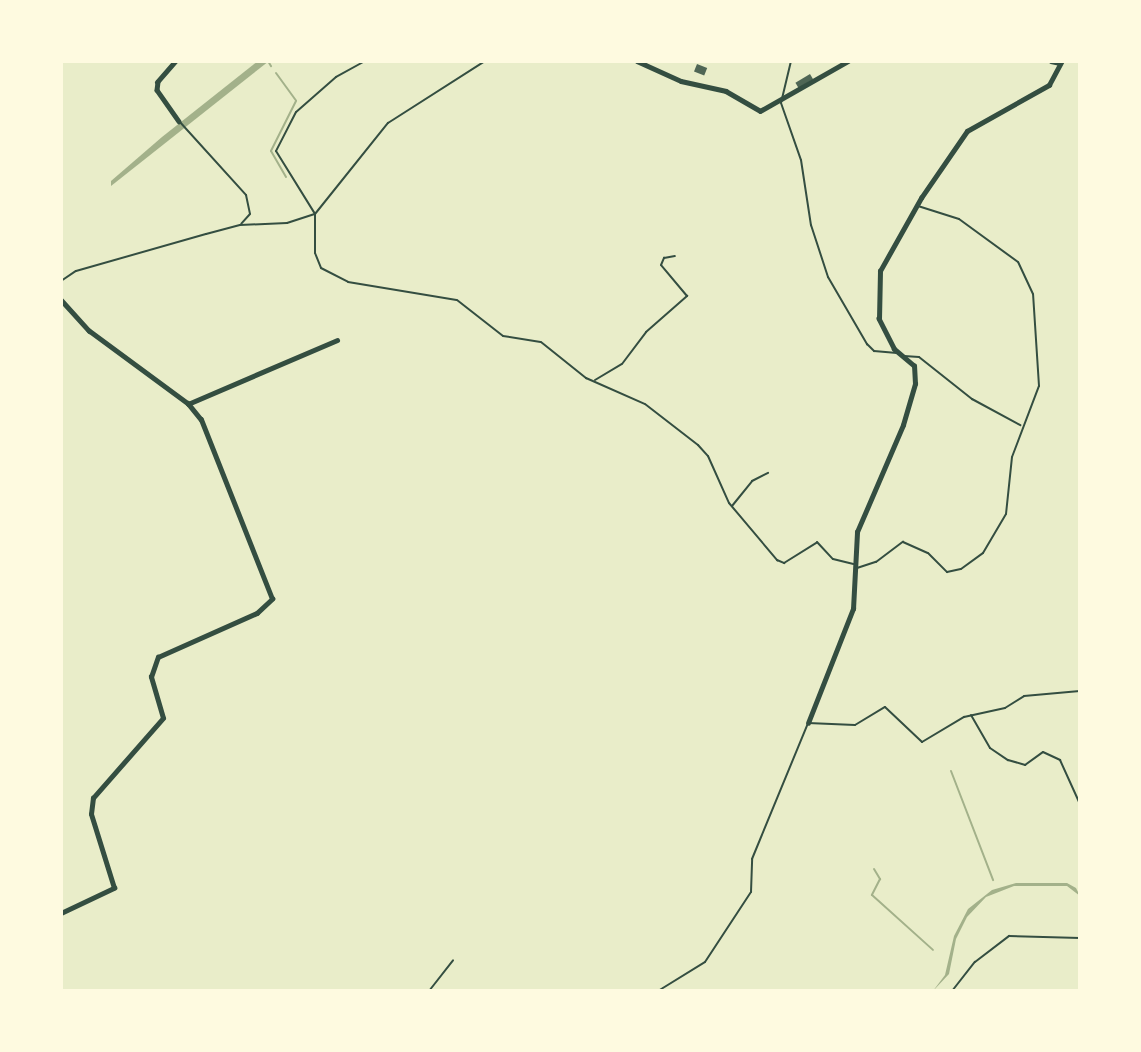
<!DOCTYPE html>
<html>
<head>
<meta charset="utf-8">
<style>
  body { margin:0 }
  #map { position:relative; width:1141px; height:1052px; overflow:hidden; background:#e9edc9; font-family:"Fira Sans Condensed",sans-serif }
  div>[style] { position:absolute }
  .water>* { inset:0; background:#a3b18a }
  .stream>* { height:2px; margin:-1px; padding:0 1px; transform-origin:1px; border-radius:1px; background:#a3b18a }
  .building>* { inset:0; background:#4f6655; transform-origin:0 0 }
  .service>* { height:2px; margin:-1px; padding:0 1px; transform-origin:1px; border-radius:1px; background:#344e41 }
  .minor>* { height:4.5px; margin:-2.25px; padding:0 2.25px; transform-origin:2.25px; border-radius:2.25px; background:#344e41 }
  .tertiary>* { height:5px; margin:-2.5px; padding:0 2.5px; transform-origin:2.5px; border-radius:2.5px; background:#344e41 }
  span { translate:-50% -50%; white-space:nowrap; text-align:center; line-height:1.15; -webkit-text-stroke:6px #fefae0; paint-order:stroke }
  .frame { position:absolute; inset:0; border:63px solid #fefae0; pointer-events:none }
</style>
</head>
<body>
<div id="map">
  <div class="water">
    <i style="clip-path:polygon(258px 61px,269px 61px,111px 186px,111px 181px,162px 137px)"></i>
    <i style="clip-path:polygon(1016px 883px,1067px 883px,1076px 888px,1080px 896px,1067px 886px,1014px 886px,986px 897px,967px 917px,956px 939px,949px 974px,933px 991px,945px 975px,954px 936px,968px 909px,992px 890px)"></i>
  </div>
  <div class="stream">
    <i style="left:268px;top:61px;width:6px;rotate:59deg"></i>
    <i style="left:276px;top:73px;width:34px;rotate:54deg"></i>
    <i style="left:296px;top:101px;width:56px;rotate:116.6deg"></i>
    <i style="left:271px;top:151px;width:30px;rotate:60deg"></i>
    <i style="left:951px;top:771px;width:117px;rotate:68.9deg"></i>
    <i style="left:874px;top:869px;width:12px;rotate:59deg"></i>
    <i style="left:880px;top:879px;width:18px;rotate:117deg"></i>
    <i style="left:872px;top:895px;width:82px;rotate:42deg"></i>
  </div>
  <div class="building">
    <i style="left:697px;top:64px;width:11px;height:8px;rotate:22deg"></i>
    <i style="left:810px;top:74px;width:6px;height:17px;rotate:59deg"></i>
  </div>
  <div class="service">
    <i style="left:365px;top:61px;width:33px;rotate:151deg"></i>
    <i style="left:336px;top:77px;width:53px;rotate:138.8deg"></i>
    <i style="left:296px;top:112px;width:44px;rotate:117.1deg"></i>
    <i style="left:276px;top:151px;width:74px;rotate:58.2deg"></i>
    <i style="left:315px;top:214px;width:39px;rotate:90deg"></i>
    <i style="left:315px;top:253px;width:16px;rotate:68deg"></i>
    <i style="left:321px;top:268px;width:30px;rotate:27deg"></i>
    <i style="left:348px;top:282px;width:110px;rotate:9.4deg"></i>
    <i style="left:457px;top:300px;width:58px;rotate:38deg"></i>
    <i style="left:503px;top:336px;width:38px;rotate:9deg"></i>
    <i style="left:541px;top:342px;width:58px;rotate:38.7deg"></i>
    <i style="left:586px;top:378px;width:64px;rotate:23.8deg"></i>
    <i style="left:645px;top:404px;width:67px;rotate:37.7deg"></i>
    <i style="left:698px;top:445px;width:15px;rotate:48deg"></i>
    <i style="left:708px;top:456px;width:51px;rotate:65.9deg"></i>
    <i style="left:729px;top:503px;width:75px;rotate:49.9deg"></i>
    <i style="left:777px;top:560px;width:8px;rotate:23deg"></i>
    <i style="left:784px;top:563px;width:39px;rotate:-32deg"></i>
    <i style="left:817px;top:542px;width:23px;rotate:47deg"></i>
    <i style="left:833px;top:559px;width:21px;rotate:14deg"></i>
    <i style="left:791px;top:61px;width:43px;rotate:103.4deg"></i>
    <i style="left:781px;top:103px;width:60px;rotate:70.7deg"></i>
    <i style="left:801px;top:160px;width:66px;rotate:81.3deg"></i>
    <i style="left:811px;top:225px;width:55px;rotate:71.9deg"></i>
    <i style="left:828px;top:277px;width:78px;rotate:59.8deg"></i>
    <i style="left:867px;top:344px;width:10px;rotate:45deg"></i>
    <i style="left:874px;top:351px;width:23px;rotate:5deg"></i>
    <i style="left:179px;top:121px;width:100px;rotate:47.8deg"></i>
    <i style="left:246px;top:195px;width:19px;rotate:78deg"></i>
    <i style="left:250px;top:214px;width:13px;rotate:132deg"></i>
    <i style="left:61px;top:281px;width:18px;rotate:-34deg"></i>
    <i style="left:76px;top:271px;width:135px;rotate:-15.9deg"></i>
    <i style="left:206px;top:234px;width:35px;rotate:-15deg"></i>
    <i style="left:240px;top:225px;width:47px;rotate:-2.4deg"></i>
    <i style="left:287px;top:223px;width:29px;rotate:-18deg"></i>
    <i style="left:315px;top:214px;width:117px;rotate:-51.3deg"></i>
    <i style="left:388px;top:123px;width:115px;rotate:-32.6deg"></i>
    <i style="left:904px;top:356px;width:15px;rotate:4deg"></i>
    <i style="left:919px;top:357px;width:68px;rotate:38.4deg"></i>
    <i style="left:972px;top:399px;width:55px;rotate:28.4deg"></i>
    <i style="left:595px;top:380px;width:31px;rotate:-31deg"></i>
    <i style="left:622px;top:364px;width:40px;rotate:-53deg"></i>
    <i style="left:646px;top:332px;width:55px;rotate:-41.3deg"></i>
    <i style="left:687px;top:296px;width:40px;rotate:-130deg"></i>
    <i style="left:661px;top:265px;width:8px;rotate:-67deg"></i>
    <i style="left:664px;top:258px;width:11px;rotate:-10deg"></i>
    <i style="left:732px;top:506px;width:32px;rotate:-51deg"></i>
    <i style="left:752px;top:481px;width:18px;rotate:-27deg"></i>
    <i style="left:857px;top:568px;width:20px;rotate:-18deg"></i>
    <i style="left:876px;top:562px;width:34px;rotate:-37deg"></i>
    <i style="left:903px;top:542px;width:27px;rotate:24deg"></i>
    <i style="left:928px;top:553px;width:27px;rotate:45deg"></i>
    <i style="left:947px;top:572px;width:14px;rotate:-12deg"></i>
    <i style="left:961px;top:569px;width:27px;rotate:-36deg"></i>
    <i style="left:983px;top:553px;width:45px;rotate:-59.5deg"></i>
    <i style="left:1006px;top:514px;width:57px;rotate:-84deg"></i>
    <i style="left:1012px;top:457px;width:76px;rotate:-69.2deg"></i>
    <i style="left:1039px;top:386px;width:92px;rotate:-93.7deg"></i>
    <i style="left:1033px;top:294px;width:35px;rotate:-115deg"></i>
    <i style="left:1018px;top:262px;width:73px;rotate:-143.9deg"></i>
    <i style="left:959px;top:219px;width:43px;rotate:-162.4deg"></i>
    <i style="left:971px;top:715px;width:38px;rotate:60deg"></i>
    <i style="left:990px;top:748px;width:22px;rotate:34deg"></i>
    <i style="left:1008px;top:760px;width:18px;rotate:16deg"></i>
    <i style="left:1025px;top:765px;width:22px;rotate:-36deg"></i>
    <i style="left:1043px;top:752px;width:19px;rotate:25deg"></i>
    <i style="left:1060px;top:760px;width:48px;rotate:65.6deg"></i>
    <i style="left:429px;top:991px;width:39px;rotate:-52deg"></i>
    <i style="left:658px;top:991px;width:55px;rotate:-31.7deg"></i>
    <i style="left:705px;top:962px;width:84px;rotate:-56.7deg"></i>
    <i style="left:751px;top:892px;width:33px;rotate:-88deg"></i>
    <i style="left:752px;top:859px;width:147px;rotate:-67.6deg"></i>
    <i style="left:808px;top:723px;width:47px;rotate:2.4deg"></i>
    <i style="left:855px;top:725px;width:35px;rotate:-31deg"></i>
    <i style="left:885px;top:707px;width:51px;rotate:43.4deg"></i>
    <i style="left:922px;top:742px;width:49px;rotate:-30.8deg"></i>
    <i style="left:964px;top:717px;width:42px;rotate:-12.4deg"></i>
    <i style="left:1005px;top:708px;width:22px;rotate:-32deg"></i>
    <i style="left:1024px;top:696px;width:56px;rotate:-5.1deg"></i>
    <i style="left:952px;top:991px;width:37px;rotate:-52deg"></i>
    <i style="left:975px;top:962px;width:43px;rotate:-37.4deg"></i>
    <i style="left:1009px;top:936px;width:71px;rotate:1.6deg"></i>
  </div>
  <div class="minor">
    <i style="left:176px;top:61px;width:28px;rotate:131deg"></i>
    <i style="left:158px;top:82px;width:8px;rotate:97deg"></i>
    <i style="left:157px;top:90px;width:38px;rotate:55deg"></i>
    <i style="left:637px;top:61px;width:48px;rotate:24.4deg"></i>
    <i style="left:681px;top:81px;width:46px;rotate:12.5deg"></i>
    <i style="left:726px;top:91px;width:39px;rotate:30deg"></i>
    <i style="left:760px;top:111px;width:101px;rotate:-29.6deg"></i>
    <i style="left:1051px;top:61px;width:9px;rotate:13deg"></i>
    <i style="left:188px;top:404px;width:162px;rotate:-23.2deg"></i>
    <i style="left:808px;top:723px;width:123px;rotate:-68.5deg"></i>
    <i style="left:853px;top:609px;width:77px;rotate:-87deg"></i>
    <i style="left:857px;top:532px;width:116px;rotate:-66.7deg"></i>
    <i style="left:903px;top:425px;width:43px;rotate:-73.7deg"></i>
    <i style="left:915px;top:384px;width:18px;rotate:-93deg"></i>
    <i style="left:914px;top:366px;width:26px;rotate:-140deg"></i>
    <i style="left:894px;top:349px;width:34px;rotate:-117deg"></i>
    <i style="left:879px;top:319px;width:48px;rotate:-88.8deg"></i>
    <i style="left:880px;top:271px;width:84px;rotate:-60.7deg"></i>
    <i style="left:921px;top:198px;width:81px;rotate:-55.5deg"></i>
    <i style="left:967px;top:131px;width:94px;rotate:-29.3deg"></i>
    <i style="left:1049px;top:85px;width:27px;rotate:-62deg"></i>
    <i style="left:61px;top:913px;width:59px;rotate:-25.3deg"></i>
    <i style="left:114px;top:888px;width:77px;rotate:-107.3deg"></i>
    <i style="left:91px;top:814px;width:16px;rotate:-83deg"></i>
    <i style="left:93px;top:798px;width:106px;rotate:-48.8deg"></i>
    <i style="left:163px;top:718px;width:43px;rotate:-106.3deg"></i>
    <i style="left:151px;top:677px;width:21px;rotate:-71deg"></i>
    <i style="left:158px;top:657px;width:108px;rotate:-24deg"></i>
    <i style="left:257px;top:613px;width:21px;rotate:-43deg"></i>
    <i style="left:272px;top:599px;width:193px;rotate:-111.6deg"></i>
    <i style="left:201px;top:420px;width:21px;rotate:-129deg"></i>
    <i style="left:188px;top:404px;width:123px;rotate:-143.6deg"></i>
  </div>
  <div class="tertiary">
    <i style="left:61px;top:300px;width:42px;rotate:47.9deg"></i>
  </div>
  <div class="frame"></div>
</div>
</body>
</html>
